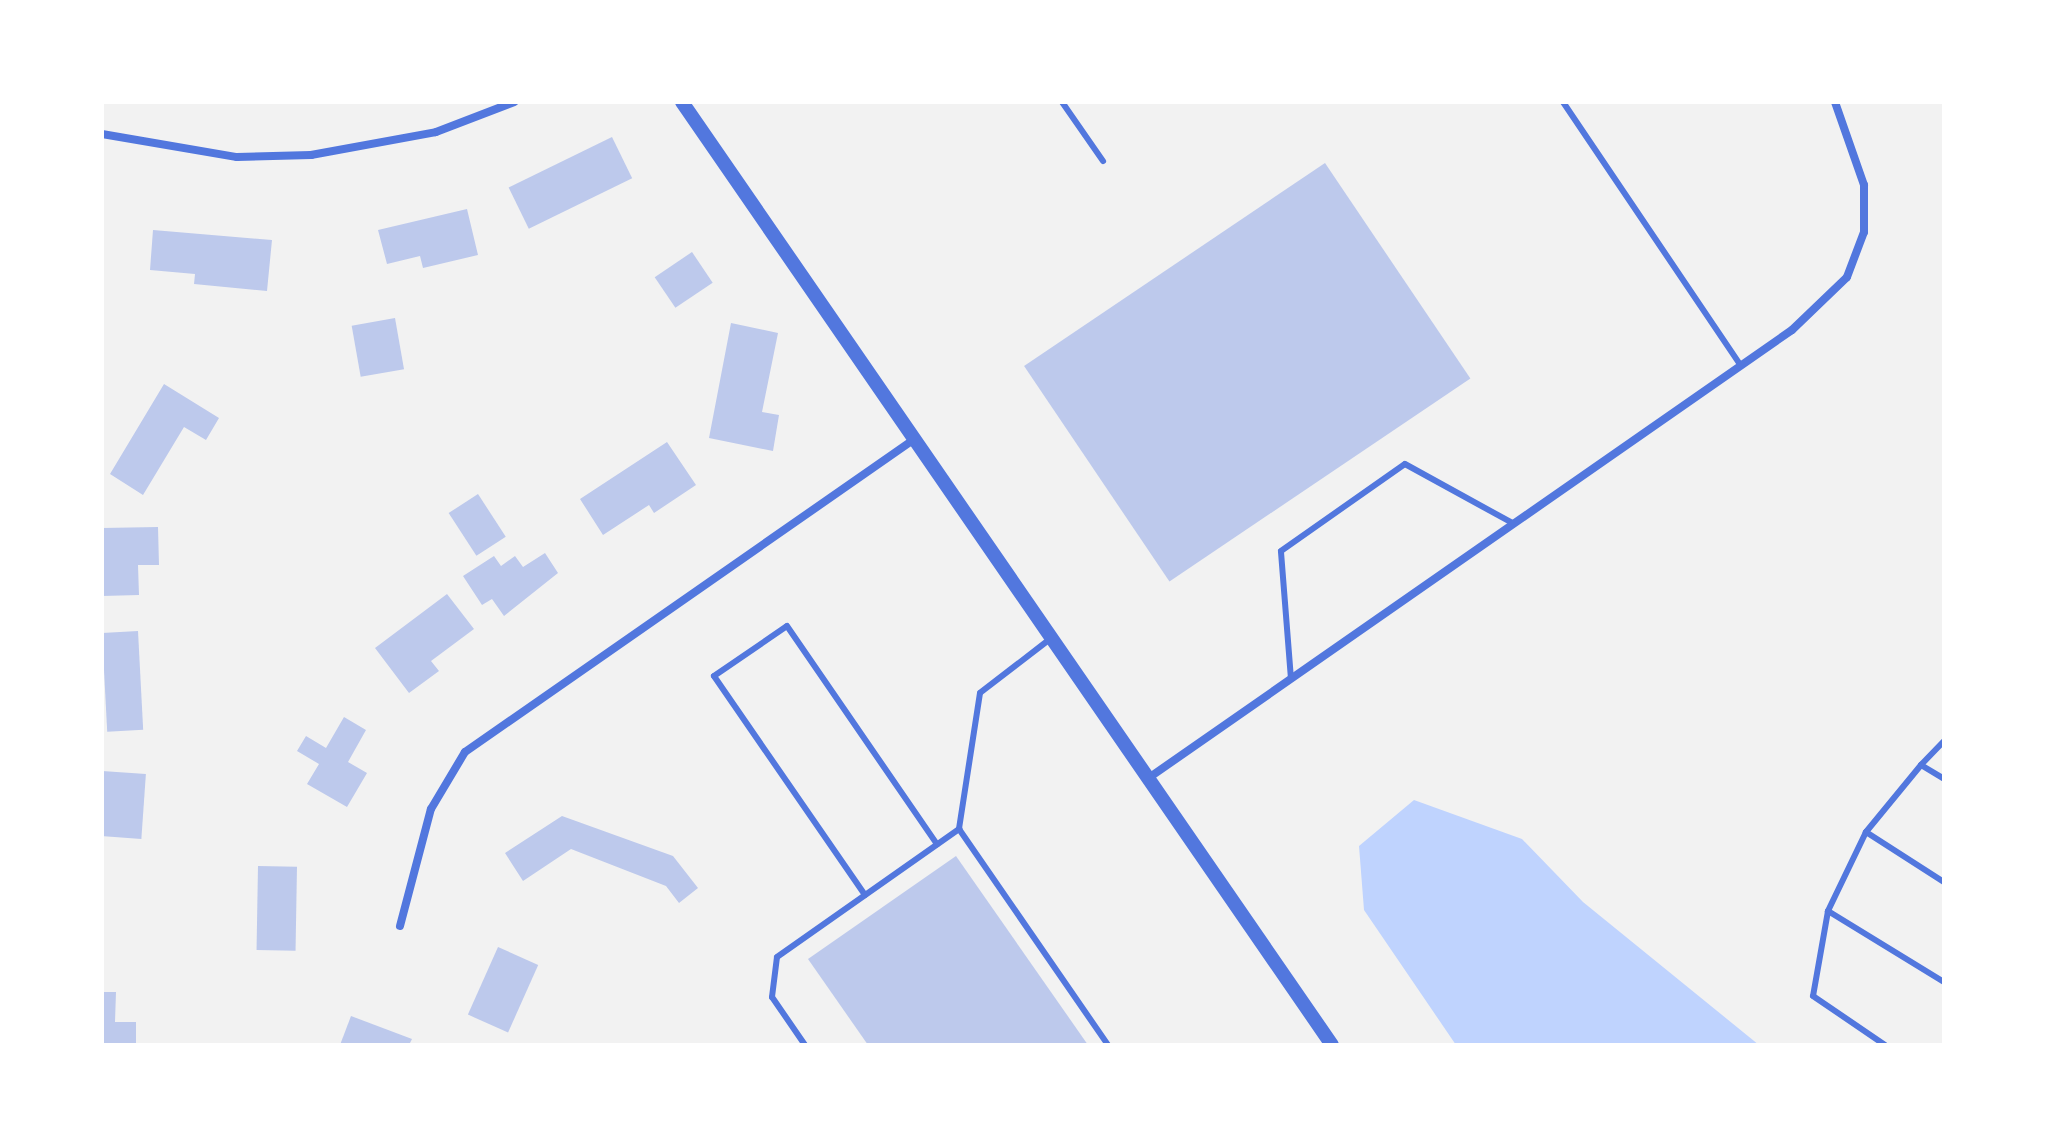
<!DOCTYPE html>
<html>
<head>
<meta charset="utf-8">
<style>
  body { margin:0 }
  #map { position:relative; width:2046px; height:1147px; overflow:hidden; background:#f2f2f2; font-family:"Alegreya Sans",sans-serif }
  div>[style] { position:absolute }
  .water>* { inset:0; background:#bfd3fe }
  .building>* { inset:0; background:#bdc9ec; transform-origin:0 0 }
  .service>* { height:6px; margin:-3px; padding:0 3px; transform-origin:3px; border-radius:3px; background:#5277de }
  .minor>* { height:8px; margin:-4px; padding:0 4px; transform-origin:4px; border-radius:4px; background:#5277de }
  .tertiary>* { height:14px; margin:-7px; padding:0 7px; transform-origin:7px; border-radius:7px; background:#5277de }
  span { translate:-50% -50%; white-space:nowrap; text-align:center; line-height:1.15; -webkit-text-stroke:7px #fff; paint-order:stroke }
  .frame { position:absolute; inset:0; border:104px solid #fff; pointer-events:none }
</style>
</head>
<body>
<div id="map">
  <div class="water">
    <i style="clip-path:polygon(1414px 800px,1522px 839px,1583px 902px,1759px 1045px,1456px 1045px,1364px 910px,1359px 846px)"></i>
  </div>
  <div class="building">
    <i style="left:612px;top:137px;width:46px;height:115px;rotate:64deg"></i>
    <i style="left:1325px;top:163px;width:260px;height:363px;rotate:56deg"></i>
    <i style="clip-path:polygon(467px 209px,478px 255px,423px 268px,420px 256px,387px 264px,378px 230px)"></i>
    <i style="clip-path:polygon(153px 230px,272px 240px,267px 291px,194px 284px,195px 274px,150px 270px)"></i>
    <i style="left:692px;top:252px;width:37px;height:45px;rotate:56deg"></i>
    <i style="left:395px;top:318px;width:52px;height:44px;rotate:80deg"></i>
    <i style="clip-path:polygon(731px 323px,778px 333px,762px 412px,779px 415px,773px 451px,709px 438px)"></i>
    <i style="clip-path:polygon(164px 384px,219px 418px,206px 440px,184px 427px,143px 495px,110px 474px)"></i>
    <i style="clip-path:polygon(667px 442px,696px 485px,654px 513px,649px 505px,603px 535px,580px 499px)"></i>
    <i style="left:478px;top:494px;width:51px;height:35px;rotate:57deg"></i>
    <i style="clip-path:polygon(158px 527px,159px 565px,138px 565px,139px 595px,102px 596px,102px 528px)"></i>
    <i style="clip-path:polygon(545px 553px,558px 573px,504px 616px,492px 599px,482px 605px,463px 576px,494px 556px,501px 566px,515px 556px,523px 567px)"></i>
    <i style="clip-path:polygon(447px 594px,474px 629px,431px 661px,439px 671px,409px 693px,375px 648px)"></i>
    <i style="left:138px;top:631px;width:99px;height:36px;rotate:87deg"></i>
    <i style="clip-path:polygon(344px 717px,366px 730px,348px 762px,367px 773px,347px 807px,307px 784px,319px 764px,297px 751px,306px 736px,326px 748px)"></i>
    <i style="left:102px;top:771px;width:44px;height:65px;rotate:4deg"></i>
    <i style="clip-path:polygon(562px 816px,673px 856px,698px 888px,679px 903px,666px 886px,571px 849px,523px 881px,505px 853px)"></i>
    <i style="clip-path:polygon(956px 856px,1088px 1045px,868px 1045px,808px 959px)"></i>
    <i style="left:258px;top:866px;width:39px;height:84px;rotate:1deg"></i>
    <i style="left:498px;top:947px;width:44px;height:74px;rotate:24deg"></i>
    <i style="clip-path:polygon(102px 992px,116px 992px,115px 1022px,136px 1022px,136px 1045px,102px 1045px)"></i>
    <i style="clip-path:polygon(351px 1016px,412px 1039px,409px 1045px,340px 1045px)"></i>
  </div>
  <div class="service">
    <i style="left:1062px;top:102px;width:72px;rotate:55.2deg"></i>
    <i style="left:1563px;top:102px;width:318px;rotate:56deg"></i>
    <i style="left:1050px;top:639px;width:88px;rotate:142.4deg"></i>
    <i style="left:980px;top:693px;width:138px;rotate:98.8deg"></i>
    <i style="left:959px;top:829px;width:262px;rotate:55.4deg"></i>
    <i style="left:1291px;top:679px;width:128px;rotate:-94.5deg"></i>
    <i style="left:1281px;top:551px;width:151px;rotate:-35.1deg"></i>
    <i style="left:1405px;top:464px;width:124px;rotate:28.8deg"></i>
    <i style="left:1944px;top:741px;width:33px;rotate:134deg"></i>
    <i style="left:1921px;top:765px;width:27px;rotate:31deg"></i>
    <i style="left:1921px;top:765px;width:87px;rotate:129.4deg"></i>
    <i style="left:1866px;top:832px;width:93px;rotate:32.7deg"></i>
    <i style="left:1866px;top:832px;width:88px;rotate:115.7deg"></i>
    <i style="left:1828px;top:911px;width:136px;rotate:31.5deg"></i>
    <i style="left:865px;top:895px;width:266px;rotate:-124.6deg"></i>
    <i style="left:714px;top:676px;width:88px;rotate:-34.4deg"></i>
    <i style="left:787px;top:626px;width:265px;rotate:55.5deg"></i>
    <i style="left:1828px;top:911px;width:86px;rotate:100deg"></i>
    <i style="left:1813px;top:996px;width:87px;rotate:34.2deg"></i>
    <i style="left:805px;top:1045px;width:58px;rotate:-124.5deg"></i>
    <i style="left:772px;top:997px;width:40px;rotate:-82.9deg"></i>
    <i style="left:777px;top:957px;width:223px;rotate:-35.1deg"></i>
  </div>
  <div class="minor">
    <i style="left:102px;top:134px;width:137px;rotate:9.7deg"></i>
    <i style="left:237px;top:157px;width:74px;rotate:-1.5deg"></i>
    <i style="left:311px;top:155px;width:127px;rotate:-10.4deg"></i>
    <i style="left:436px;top:132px;width:84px;rotate:-21deg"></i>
    <i style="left:1150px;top:777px;width:782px;rotate:-34.85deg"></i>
    <i style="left:1792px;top:330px;width:76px;rotate:-43.9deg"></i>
    <i style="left:1847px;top:277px;width:48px;rotate:-69.3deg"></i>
    <i style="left:1864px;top:232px;width:47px;rotate:-90deg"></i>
    <i style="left:1864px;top:185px;width:88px;rotate:-109.3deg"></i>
    <i style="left:400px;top:926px;width:121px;rotate:-75.2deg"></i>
    <i style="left:431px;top:809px;width:66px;rotate:-59.2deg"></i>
    <i style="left:465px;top:752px;width:546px;rotate:-34.85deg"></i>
  </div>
  <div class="tertiary">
    <i style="left:682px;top:102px;width:1145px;rotate:55.42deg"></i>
  </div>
  <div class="frame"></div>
</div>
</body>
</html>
